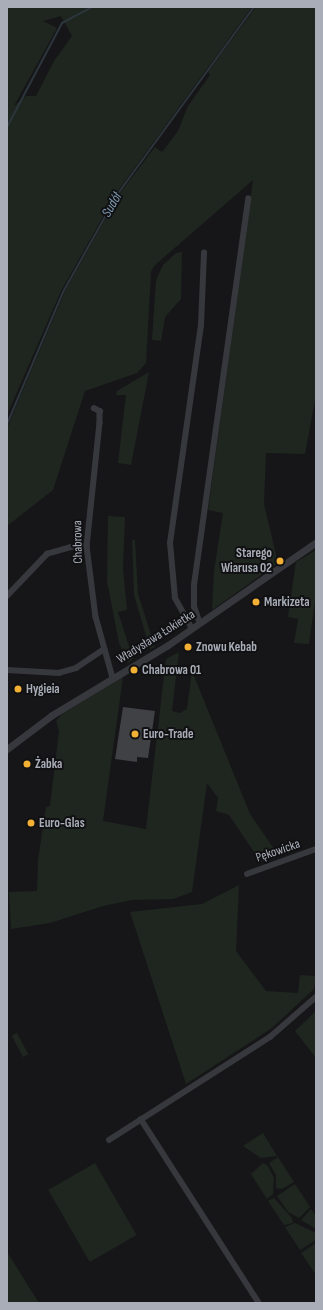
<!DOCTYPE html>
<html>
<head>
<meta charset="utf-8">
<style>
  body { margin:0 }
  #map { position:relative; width:323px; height:1310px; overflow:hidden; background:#161618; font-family:"Sofia Sans Condensed",sans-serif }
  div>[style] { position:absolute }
  .green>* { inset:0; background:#1e261f; transform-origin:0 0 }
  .stream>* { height:2px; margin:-1px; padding:0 1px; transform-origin:1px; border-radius:1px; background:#2c353c }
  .building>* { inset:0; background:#404145 }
  .minor>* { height:5.5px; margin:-2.75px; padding:0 2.75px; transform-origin:2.75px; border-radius:2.75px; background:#37383d }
  .tertiary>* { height:7px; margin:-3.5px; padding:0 3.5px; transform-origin:3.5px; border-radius:3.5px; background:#37383d }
  .dots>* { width:11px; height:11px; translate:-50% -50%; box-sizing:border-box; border:2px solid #111113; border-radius:50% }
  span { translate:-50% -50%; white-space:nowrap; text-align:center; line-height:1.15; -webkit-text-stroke:4px #111113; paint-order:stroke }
  .street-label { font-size:13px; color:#a8adb8 }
  .poi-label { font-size:13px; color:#a8adb8; font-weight:700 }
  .right { translate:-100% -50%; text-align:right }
  .left { translate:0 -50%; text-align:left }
  .water-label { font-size:14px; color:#7f9bb3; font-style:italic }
  .frame { position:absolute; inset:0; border:8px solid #a8adb8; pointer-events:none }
</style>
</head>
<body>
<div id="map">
  <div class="green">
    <i style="clip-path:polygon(evenodd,7px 7px,252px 7px,117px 192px,61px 291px,7px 415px,7px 7px,61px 16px,72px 36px,54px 61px,36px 96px,26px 96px,14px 106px,57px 28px,43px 21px,61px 16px)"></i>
    <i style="clip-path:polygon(256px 7px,316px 7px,316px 395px,305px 454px,266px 453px,264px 504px,278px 563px,212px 610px,214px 571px,223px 513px,208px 510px,253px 180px,154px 266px,151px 272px,146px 363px,137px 373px,85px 391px,53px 490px,7px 526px,7px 428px,65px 291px,120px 193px,155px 147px,162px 152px,178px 131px,188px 106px,210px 75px,208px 72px)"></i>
    <i style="clip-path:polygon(182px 252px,181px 299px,165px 317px,161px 341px,152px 340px,156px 280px,163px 265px,176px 253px)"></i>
    <i style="clip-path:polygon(149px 372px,131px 465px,118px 463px,126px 395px,116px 395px,117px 391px)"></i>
    <i style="clip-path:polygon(108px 516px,125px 517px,123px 569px,127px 610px,118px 612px,133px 659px,128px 663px,119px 643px,107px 581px)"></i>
    <i style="clip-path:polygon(132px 540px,135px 540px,138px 594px,155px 647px,150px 649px,134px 595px)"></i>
    <i style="clip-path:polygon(316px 550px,316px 593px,309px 644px,294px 643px,298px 619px,288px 617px,296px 562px)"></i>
    <i style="clip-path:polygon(179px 652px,172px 711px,180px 713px,187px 709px,192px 671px,250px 814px,278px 855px,261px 862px,229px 815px,216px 811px,218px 798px,207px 783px,192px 892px,173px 899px,132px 900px,103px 906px,50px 923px,11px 929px,9px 892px,37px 891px,38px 860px,46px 807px,50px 806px,59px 731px,56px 721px,62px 714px,123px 677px,103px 821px,146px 829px,166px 659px)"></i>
    <i style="clip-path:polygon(239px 885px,236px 951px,266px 991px,298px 993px,300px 975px,316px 976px,314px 989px,272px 1028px,186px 1084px,130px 912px,202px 904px)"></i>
    <i style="clip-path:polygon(316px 1011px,316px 1058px,295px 1031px)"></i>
    <i style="left:17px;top:1033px;width:24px;height:6px;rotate:62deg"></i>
    <i style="clip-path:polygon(263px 1133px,277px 1156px,261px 1158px,243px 1146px)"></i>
    <i style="clip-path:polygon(278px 1157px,294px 1182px,282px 1189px,276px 1188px,276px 1175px,269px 1163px)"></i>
    <i style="left:95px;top:1163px;width:83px;height:54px;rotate:60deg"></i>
    <i style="clip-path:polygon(263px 1163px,268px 1166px,274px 1178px,273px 1194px,267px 1199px,251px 1174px)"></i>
    <i style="clip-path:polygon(295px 1184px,310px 1207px,299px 1218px,288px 1212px,277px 1196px)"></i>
    <i style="clip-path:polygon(274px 1198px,292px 1218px,293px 1223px,284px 1225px,268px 1201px)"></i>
    <i style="clip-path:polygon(311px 1209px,316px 1216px,316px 1229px,301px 1220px)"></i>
    <i style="clip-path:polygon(295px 1223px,316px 1233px,316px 1240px,300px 1250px,285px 1227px)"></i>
    <i style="clip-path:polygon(316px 1243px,316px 1275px,301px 1253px)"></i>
    <i style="clip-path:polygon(7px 1252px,39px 1303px,7px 1303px)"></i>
  </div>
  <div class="stream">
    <i style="left:7px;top:127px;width:118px;rotate:-62.1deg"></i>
    <i style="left:62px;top:23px;width:34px;rotate:-28deg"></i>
    <i style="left:7px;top:424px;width:143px;rotate:-67deg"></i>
    <i style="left:63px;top:292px;width:115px;rotate:-60.8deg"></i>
    <i style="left:119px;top:192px;width:229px;rotate:-53.9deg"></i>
  </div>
  <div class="building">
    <i style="clip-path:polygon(123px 707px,155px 711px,148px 758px,137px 757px,137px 762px,115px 759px)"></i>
  </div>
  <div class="minor">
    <i style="left:94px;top:408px;width:7px;rotate:27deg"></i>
    <i style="left:100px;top:411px;width:12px;rotate:90deg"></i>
    <i style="left:100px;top:423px;width:124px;rotate:96deg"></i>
    <i style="left:87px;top:546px;width:72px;rotate:82.8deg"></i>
    <i style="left:96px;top:617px;width:63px;rotate:74.4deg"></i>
    <i style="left:7px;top:596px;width:58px;rotate:-46.4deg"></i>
    <i style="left:47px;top:554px;width:25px;rotate:-16deg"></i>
    <i style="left:71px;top:547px;width:16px;rotate:-4deg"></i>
    <i style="left:200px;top:624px;width:18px;rotate:-109deg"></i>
    <i style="left:194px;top:607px;width:22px;rotate:-90deg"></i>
    <i style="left:194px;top:585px;width:390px;rotate:-82deg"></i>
    <i style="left:192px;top:629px;width:35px;rotate:-119deg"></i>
    <i style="left:175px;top:598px;width:55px;rotate:-95.2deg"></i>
    <i style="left:170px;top:543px;width:220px;rotate:-81.9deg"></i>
    <i style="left:201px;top:325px;width:72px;rotate:-87.6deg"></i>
    <i style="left:7px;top:670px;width:52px;rotate:3.3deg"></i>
    <i style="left:59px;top:673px;width:18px;rotate:-16deg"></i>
    <i style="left:76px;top:668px;width:34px;rotate:-34deg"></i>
    <i style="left:247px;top:874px;width:73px;rotate:-19.9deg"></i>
    <i style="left:141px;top:1119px;width:219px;rotate:57.3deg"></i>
    <i style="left:109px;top:1140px;width:191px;rotate:-32.6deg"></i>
    <i style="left:270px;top:1037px;width:61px;rotate:-41deg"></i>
  </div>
  <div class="tertiary">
    <i style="left:7px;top:749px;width:56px;rotate:-37.1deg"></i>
    <i style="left:52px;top:715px;width:135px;rotate:-31.1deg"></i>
    <i style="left:168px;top:645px;width:180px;rotate:-34.8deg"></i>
  </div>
  <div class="dots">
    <i style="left:280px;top:561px;background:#f2b134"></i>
    <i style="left:256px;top:602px;background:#f2b134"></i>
    <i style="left:188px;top:647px;background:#f2b134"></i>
    <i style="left:134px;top:670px;background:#f2b134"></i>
    <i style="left:18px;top:689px;background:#f2b134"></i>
    <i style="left:135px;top:734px;background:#f2b134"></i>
    <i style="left:27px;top:764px;background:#f2b134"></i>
    <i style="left:31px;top:823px;background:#f2b134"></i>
  </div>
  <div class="street-label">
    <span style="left:78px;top:542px;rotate:-91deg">Chabrowa</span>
    <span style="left:156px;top:637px;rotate:-32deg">Władysława Łokietka</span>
    <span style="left:278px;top:851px;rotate:-19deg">Pękowicka</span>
  </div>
  <div class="poi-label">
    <span class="right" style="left:272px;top:561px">Starego<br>Wiarusa 02</span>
    <span class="left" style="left:264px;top:602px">Markizeta</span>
    <span class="left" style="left:196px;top:647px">Znowu Kebab</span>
    <span class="left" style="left:142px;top:670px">Chabrowa 01</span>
    <span class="left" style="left:26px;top:689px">Hygieia</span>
    <span class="left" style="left:143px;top:734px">Euro-Trade</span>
    <span class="left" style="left:35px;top:764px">Żabka</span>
    <span class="left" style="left:39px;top:823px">Euro-Glas</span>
  </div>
  <div class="water-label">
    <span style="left:112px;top:205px;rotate:-60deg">Sudół</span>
  </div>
  <div class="frame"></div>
</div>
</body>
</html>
